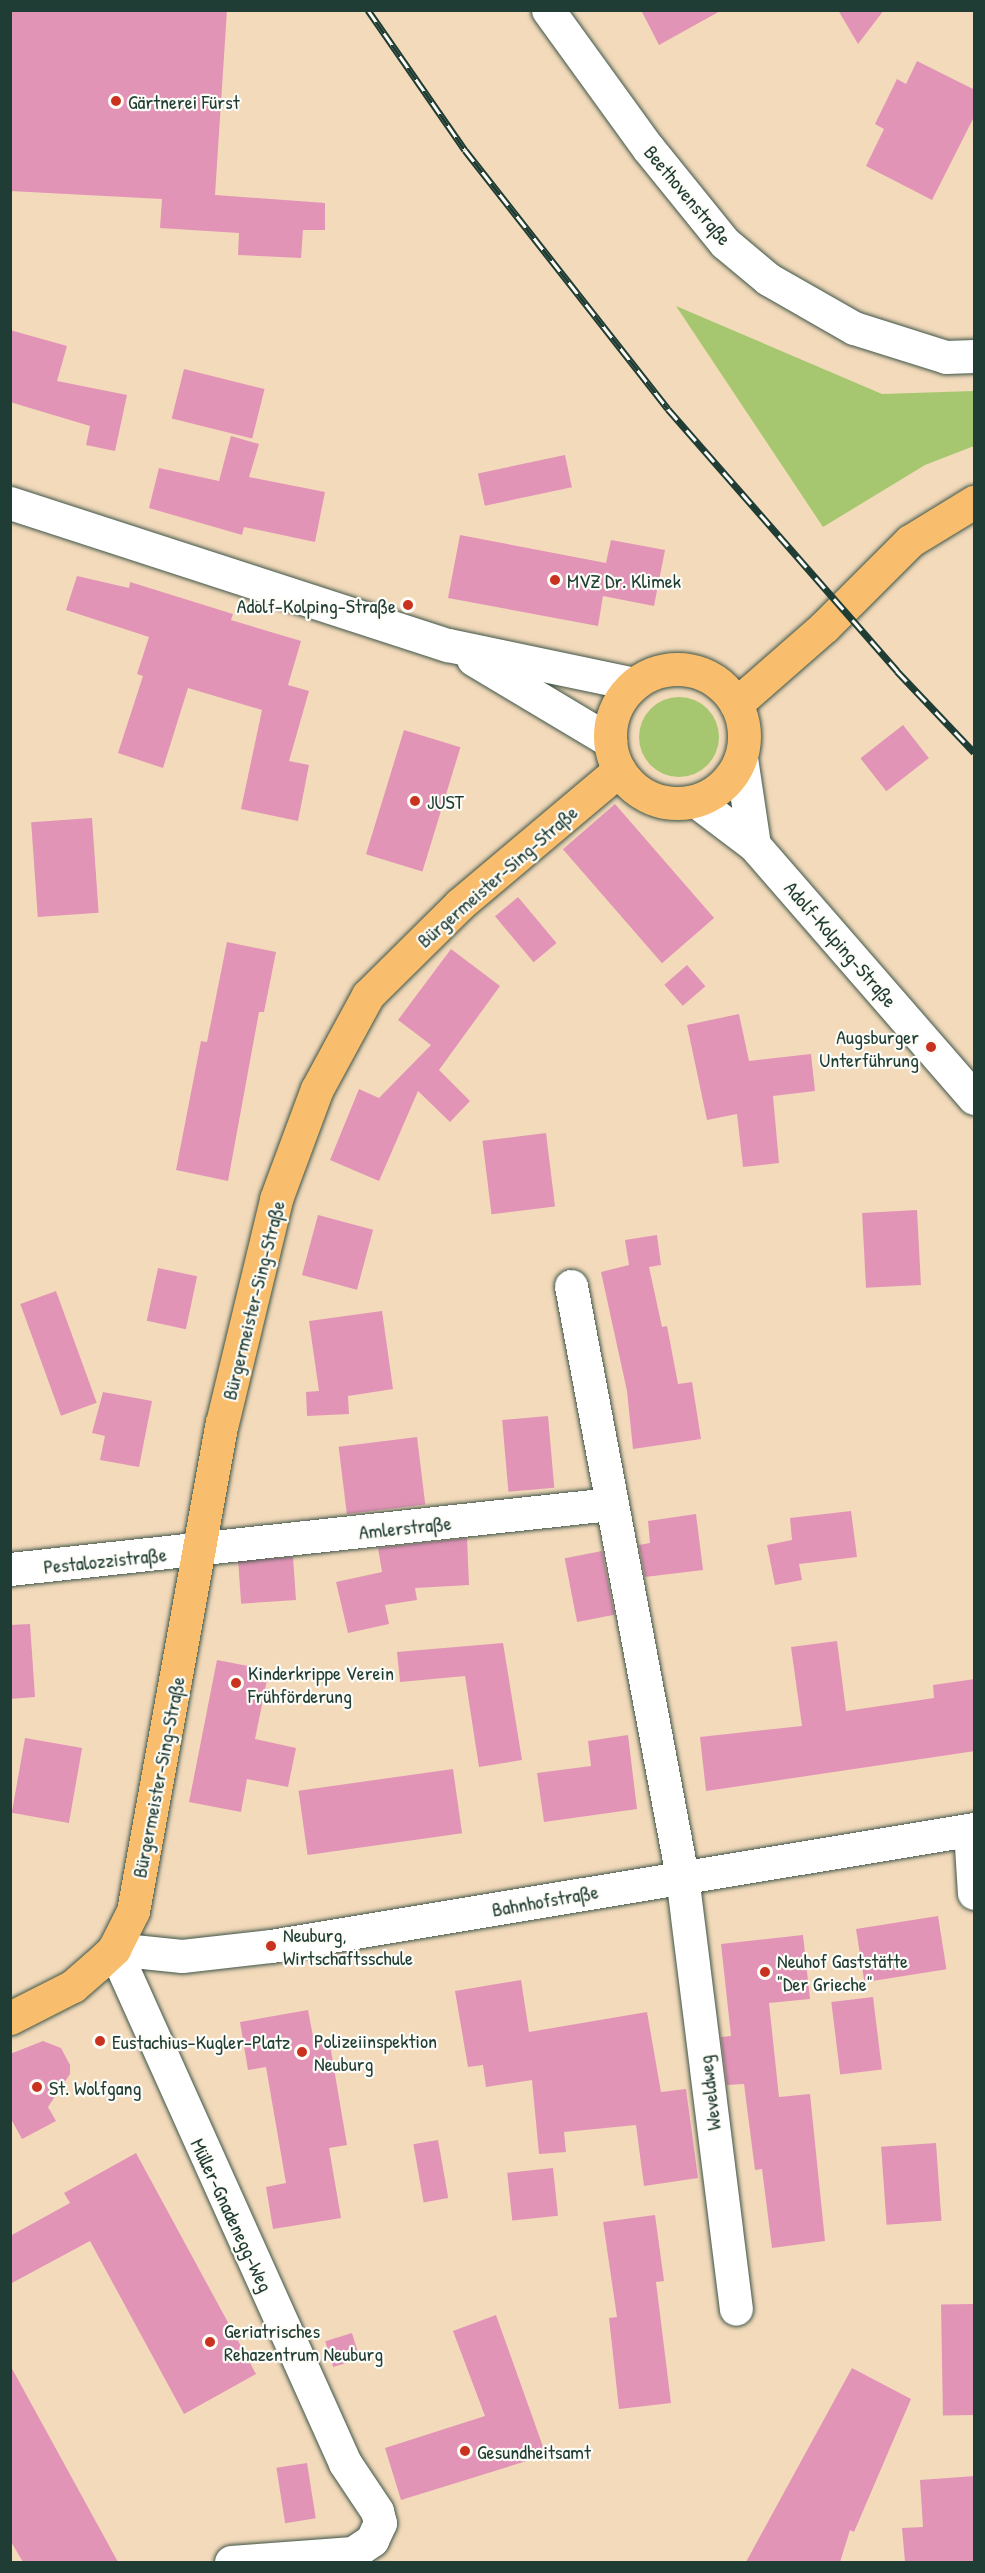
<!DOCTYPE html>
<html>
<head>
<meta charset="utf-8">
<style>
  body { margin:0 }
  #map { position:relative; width:985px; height:2573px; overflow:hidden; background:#f3dabb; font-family:"Patrick Hand",sans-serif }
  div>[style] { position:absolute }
  .green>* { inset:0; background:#a6c76f }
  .round { border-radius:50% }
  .building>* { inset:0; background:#e294b7; transform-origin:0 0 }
  .roads { filter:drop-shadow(0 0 2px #3f5548) drop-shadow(0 0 2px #3f5548) }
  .minor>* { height:33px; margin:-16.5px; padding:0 16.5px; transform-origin:16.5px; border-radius:16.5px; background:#fff }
  .major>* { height:33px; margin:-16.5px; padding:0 16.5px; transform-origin:16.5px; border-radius:16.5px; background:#f9be6d }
  .major>.ring { margin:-16.5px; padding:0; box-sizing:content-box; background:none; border:33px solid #f9be6d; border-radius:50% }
  .rail>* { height:7px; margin-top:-3.5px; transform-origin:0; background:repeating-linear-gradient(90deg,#fdfcf7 0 14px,#1f3d34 0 28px); box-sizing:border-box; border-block:2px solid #1f3d34 }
  .dots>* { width:16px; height:16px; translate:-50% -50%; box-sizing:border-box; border:3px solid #fdfcf7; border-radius:50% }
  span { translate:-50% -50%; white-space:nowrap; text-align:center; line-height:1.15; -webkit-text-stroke:4.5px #fdfcf7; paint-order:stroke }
  .poi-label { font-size:20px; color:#1f3d34 }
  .left { translate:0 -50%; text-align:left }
  .right { translate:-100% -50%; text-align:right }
  .street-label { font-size:20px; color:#1f3d34 }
  .frame { position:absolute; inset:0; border:12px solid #1f3d34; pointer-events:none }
</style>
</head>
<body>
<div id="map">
  <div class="green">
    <i style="clip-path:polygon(676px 306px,882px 394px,974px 391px,974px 446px,925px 465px,823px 527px)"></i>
    <i class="round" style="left:639px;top:697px;width:80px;height:80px"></i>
  </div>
  <div class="building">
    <i style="clip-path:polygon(10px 10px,227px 10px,215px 195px,325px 203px,325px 230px,303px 230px,301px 258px,238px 255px,239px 233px,160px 228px,162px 199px,10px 191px)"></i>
    <i style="clip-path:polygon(641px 10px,722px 10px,659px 45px)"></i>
    <i style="clip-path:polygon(838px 10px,884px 10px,858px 44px)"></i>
    <i style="clip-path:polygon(917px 61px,975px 90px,975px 115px,932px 200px,866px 166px,884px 129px,875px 124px,897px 79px,906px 84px)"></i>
    <i style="clip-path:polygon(10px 330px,67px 346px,57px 381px,127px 395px,115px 451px,86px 445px,90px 426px,10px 402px)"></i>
    <i style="left:184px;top:369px;width:83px;height:51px;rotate:14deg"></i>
    <i style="clip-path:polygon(231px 436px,259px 444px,249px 477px,325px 492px,315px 542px,244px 527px,242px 535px,149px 508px,159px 468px,219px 481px)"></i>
    <i style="left:565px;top:455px;width:33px;height:89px;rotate:78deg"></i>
    <i style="clip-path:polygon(460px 535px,606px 563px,611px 540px,665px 550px,654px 606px,603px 596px,598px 626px,448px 598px)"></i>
    <i style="clip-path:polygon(77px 576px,129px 588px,130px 582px,233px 614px,231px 620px,301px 641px,288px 685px,309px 691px,289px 761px,309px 765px,298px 821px,241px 809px,262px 710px,188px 688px,163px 768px,118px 753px,143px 676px,137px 674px,149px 637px,66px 610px)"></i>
    <i style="left:903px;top:725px;width:42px;height:54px;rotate:52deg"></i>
    <i style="left:404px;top:730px;width:59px;height:130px;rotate:17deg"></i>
    <i style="left:615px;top:804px;width:151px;height:69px;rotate:49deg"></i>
    <i style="left:92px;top:818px;width:95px;height:61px;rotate:86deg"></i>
    <i style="left:518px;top:897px;width:60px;height:30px;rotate:50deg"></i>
    <i style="clip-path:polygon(227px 942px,276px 952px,264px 1012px,259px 1012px,228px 1181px,176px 1170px,201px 1041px,207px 1042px)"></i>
    <i style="clip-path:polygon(451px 949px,500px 986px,439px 1070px,470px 1101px,450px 1122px,418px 1091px,379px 1181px,330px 1160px,359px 1089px,379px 1098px,431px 1045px,398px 1020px)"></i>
    <i style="left:687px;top:965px;width:28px;height:30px;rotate:49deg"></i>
    <i style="clip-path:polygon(739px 1014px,749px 1061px,811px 1054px,815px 1091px,773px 1096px,779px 1163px,743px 1167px,737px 1114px,707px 1120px,687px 1025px)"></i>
    <i style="left:546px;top:1133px;width:74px;height:64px;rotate:83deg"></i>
    <i style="left:917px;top:1210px;width:75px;height:55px;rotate:87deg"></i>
    <i style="left:318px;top:1215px;width:57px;height:62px;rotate:15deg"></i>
    <i style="clip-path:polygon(657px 1235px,661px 1265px,649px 1267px,662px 1327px,667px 1326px,678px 1384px,692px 1382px,701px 1439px,633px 1449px,627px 1391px,601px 1272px,629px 1265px,625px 1240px)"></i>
    <i style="left:158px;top:1268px;width:40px;height:54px;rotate:12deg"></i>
    <i style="left:56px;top:1291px;width:119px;height:38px;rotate:70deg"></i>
    <i style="clip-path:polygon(382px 1311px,393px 1389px,348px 1396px,349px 1414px,307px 1416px,306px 1392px,319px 1391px,309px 1321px)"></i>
    <i style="clip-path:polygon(103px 1392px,152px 1401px,139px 1467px,100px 1460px,105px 1436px,92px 1433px)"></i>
    <i style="left:548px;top:1416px;width:72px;height:46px;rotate:85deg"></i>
    <i style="left:417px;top:1437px;width:68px;height:79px;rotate:83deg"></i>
    <i style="clip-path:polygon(851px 1511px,857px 1557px,799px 1564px,802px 1580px,775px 1585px,767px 1545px,792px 1540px,790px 1518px)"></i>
    <i style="clip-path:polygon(696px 1514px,703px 1570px,645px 1577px,639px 1545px,650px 1543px,648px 1521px)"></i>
    <i style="clip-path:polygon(467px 1538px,469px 1585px,415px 1588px,417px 1600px,385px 1605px,389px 1624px,348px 1633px,336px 1582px,382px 1572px,378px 1548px)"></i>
    <i style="left:602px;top:1551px;width:65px;height:38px;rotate:79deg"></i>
    <i style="left:293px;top:1557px;width:43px;height:55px;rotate:86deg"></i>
    <i style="clip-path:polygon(30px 1624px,35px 1697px,10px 1699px,10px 1625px)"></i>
    <i style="clip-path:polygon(837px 1641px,846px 1711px,934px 1698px,933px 1685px,975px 1679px,975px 1751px,706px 1791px,700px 1737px,802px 1726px,791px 1647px)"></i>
    <i style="clip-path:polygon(503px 1643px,522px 1760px,479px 1767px,465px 1676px,400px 1682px,397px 1652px)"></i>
    <i style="clip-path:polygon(217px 1660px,269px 1670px,255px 1739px,296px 1748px,288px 1787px,247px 1779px,241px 1812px,189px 1802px)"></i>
    <i style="clip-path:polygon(628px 1735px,637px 1809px,544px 1822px,537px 1773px,591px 1766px,588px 1741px)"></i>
    <i style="left:25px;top:1738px;width:58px;height:76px;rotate:10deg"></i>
    <i style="left:453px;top:1769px;width:65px;height:156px;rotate:82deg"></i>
    <i style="left:938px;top:1916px;width:54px;height:83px;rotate:81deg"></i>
    <i style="clip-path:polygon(803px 1935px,810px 1999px,769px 2003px,779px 2097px,810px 2094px,825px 2241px,772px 2248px,762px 2169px,755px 2170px,744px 2084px,727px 2085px,721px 2037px,731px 2036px,721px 1944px)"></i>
    <i style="clip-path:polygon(521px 1980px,529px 2032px,647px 2012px,661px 2092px,686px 2089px,698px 2178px,644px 2186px,636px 2125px,564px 2132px,566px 2152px,539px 2154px,532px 2080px,486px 2087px,483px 2065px,468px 2067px,455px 1991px)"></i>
    <i style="left:873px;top:1997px;width:73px;height:42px;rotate:83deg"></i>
    <i style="clip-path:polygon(308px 2010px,314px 2042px,329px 2039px,347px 2145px,329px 2148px,341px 2218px,273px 2229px,266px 2187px,286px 2183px,266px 2067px,248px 2070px,240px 2022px)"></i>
    <i style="clip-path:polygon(43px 2041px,61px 2048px,70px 2065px,70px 2074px,48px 2107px,56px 2121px,22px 2139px,10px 2117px,10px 2054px)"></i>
    <i style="left:438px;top:2140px;width:59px;height:25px;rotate:80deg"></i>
    <i style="left:936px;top:2143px;width:78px;height:55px;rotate:86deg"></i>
    <i style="clip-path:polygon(136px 2153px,256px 2374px,184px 2414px,90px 2241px,10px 2284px,10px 2236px,70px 2203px,64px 2193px)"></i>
    <i style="left:553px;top:2168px;width:48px;height:46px;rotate:84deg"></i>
    <i style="clip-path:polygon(655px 2215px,664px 2281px,656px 2282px,671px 2403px,619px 2409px,609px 2318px,617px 2317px,603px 2222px)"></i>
    <i style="left:973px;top:2304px;width:111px;height:32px;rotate:89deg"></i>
    <i style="clip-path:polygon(496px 2315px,546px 2455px,401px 2500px,385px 2448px,485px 2416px,453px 2331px)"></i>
    <i style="left:352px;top:2333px;width:27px;height:28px;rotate:73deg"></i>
    <i style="clip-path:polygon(10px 2365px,118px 2562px,23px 2562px,10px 2540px)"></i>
    <i style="clip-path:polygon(852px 2368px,911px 2399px,854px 2532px,850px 2530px,840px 2562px,746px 2562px)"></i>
    <i style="left:307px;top:2463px;width:56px;height:31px;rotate:81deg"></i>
    <i style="clip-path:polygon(975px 2476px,975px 2562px,905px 2562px,902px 2528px,923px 2527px,920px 2480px)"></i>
  </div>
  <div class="roads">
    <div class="minor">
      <i style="left:548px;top:10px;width:170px;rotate:54.1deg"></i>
      <i style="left:648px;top:148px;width:122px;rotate:51deg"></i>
      <i style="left:725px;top:243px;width:56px;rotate:39.9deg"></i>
      <i style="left:768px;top:279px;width:99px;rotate:29.7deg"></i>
      <i style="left:854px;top:328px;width:96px;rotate:17.5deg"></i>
      <i style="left:946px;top:357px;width:28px;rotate:-2deg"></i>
      <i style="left:10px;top:503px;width:460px;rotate:18deg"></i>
      <i style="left:448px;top:645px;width:190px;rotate:11.8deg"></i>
      <i style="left:473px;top:659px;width:160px;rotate:30.9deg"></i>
      <i style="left:741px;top:758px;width:88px;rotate:81.5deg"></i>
      <i style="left:696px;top:801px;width:73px;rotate:37.2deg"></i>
      <i style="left:754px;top:845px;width:335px;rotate:49deg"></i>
      <i style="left:571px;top:1286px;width:600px;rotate:79.35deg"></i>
      <i style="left:682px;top:1876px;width:436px;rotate:82.9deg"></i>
      <i style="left:10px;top:1569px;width:604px;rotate:-6.18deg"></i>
      <i style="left:970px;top:1830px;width:63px;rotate:86.4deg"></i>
      <i style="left:231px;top:2562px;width:122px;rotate:-4.2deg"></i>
      <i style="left:353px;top:2553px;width:23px;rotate:-34deg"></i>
      <i style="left:372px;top:2540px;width:19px;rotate:-65deg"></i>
      <i style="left:380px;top:2523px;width:12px;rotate:-104deg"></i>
      <i style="left:377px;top:2511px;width:58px;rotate:-123.7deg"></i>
      <i style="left:345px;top:2463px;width:564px;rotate:-114.2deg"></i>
      <i style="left:114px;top:1949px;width:68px;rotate:5.9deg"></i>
      <i style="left:182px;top:1956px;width:90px;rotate:-6.4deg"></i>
      <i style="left:271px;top:1946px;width:713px;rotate:-9.45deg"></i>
    </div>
    <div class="major">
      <i class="ring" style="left:610px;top:669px;width:101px;height:101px"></i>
      <i style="left:736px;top:704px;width:117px;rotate:-41.2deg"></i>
      <i style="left:824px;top:627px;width:122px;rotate:-45deg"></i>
      <i style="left:910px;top:541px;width:75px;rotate:-31.4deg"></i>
      <i style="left:10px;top:2018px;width:71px;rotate:-26.9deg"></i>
      <i style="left:73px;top:1986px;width:30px;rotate:-41deg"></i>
      <i style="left:96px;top:1966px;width:25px;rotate:-43deg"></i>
      <i style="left:114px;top:1949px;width:42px;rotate:-63.4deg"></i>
      <i style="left:133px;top:1911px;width:496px;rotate:-79.7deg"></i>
      <i style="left:222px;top:1423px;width:230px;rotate:-76.4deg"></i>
      <i style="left:276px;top:1199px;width:117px;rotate:-69.6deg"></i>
      <i style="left:317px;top:1089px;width:107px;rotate:-61.5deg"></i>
      <i style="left:368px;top:995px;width:129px;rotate:-44.7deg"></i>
      <i style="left:460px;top:904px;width:208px;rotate:-40.1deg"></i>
    </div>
  </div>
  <div class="rail">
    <i style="left:368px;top:10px;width:170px;rotate:55.3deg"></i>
    <i style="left:465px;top:150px;width:329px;rotate:51.9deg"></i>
    <i style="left:668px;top:409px;width:348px;rotate:48.8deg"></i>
    <i style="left:897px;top:671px;width:112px;rotate:46.5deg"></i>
  </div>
  <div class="dots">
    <i style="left:116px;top:101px;background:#c8321e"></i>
    <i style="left:555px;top:580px;background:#c8321e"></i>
    <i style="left:408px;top:605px;background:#c8321e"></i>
    <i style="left:415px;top:801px;background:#c8321e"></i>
    <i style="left:931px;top:1047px;background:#c8321e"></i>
    <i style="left:236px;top:1683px;background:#c8321e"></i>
    <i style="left:271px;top:1946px;background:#c8321e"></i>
    <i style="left:765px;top:1972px;background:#c8321e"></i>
    <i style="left:100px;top:2041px;background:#c8321e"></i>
    <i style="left:302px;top:2052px;background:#c8321e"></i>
    <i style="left:37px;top:2087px;background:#c8321e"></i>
    <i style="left:210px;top:2342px;background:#c8321e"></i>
    <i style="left:465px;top:2451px;background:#c8321e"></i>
  </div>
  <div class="poi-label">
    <span class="left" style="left:128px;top:101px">Gärtnerei Fürst</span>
    <span class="left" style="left:567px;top:580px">MVZ Dr. Klimek</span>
    <span class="right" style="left:396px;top:605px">Adolf-Kolping-Straße</span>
    <span class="left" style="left:427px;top:801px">JUST</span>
    <span class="right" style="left:919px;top:1048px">Augsburger<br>Unterführung</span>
    <span class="left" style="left:248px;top:1684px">Kinderkrippe Verein<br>Frühförderung</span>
    <span class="left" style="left:283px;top:1946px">Neuburg,<br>Wirtschaftsschule</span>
    <span class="left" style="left:777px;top:1972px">Neuhof Gaststätte<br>"Der Grieche"</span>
    <span class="left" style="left:314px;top:2052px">Polizeiinspektion<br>Neuburg</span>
    <span class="left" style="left:112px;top:2041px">Eustachius-Kugler-Platz</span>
    <span class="left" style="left:49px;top:2087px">St. Wolfgang</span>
    <span class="left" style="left:224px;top:2342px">Geriatrisches<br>Rehazentrum Neuburg</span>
    <span class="left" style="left:477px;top:2451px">Gesundheitsamt</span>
  </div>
  <div class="street-label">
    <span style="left:688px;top:195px;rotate:50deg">Beethovenstraße</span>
    <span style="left:497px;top:876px;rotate:-41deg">Bürgermeister-Sing-Straße</span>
    <span style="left:841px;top:944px;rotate:49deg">Adolf-Kolping-Straße</span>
    <span style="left:253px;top:1300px;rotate:-76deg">Bürgermeister-Sing-Straße</span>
    <span style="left:405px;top:1527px;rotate:-6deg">Amlerstraße</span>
    <span style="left:105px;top:1560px;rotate:-6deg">Pestalozzistraße</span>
    <span style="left:158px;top:1777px;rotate:-79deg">Bürgermeister-Sing-Straße</span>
    <span style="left:545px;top:1900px;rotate:-10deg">Bahnhofstraße</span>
    <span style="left:709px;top:2093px;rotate:-97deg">Weveldweg</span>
    <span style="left:232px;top:2215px;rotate:65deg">Müller-Gnadenegg-Weg</span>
  </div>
  <div class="frame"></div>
</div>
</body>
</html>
